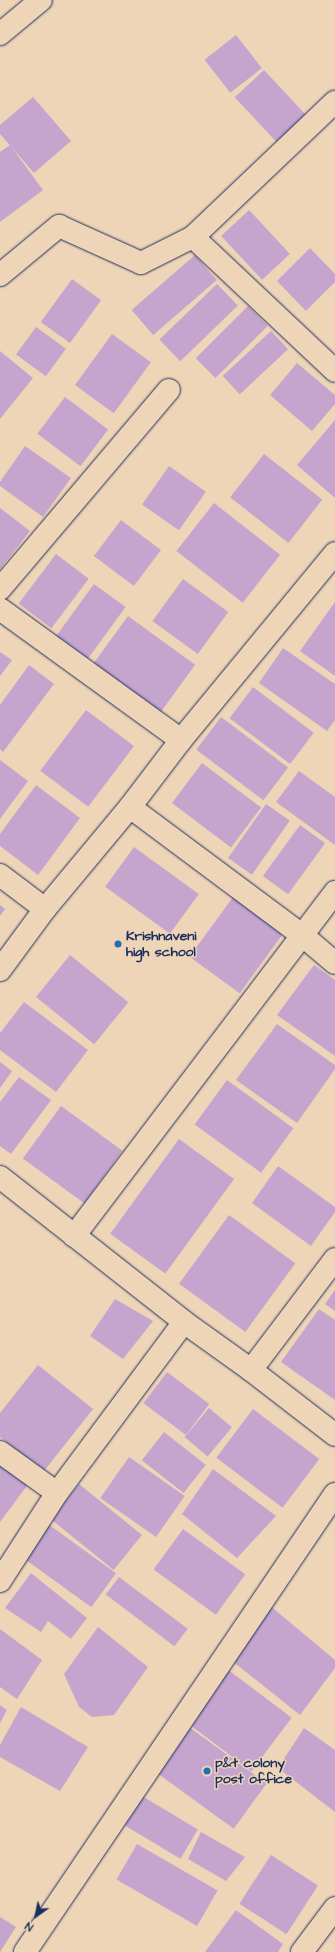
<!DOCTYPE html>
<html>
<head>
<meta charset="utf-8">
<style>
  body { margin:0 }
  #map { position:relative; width:335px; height:1952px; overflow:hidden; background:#efd5b7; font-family:"Architects Daughter",sans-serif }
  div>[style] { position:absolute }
  .building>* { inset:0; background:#c5a4ce; transform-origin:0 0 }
  .roads { filter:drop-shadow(0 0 1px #1b2f5e) drop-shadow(0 0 1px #1b2f5e) }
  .minor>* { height:22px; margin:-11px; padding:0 11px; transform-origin:11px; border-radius:11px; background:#efd5b7 }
  .tertiary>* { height:22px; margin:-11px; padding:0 11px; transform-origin:11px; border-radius:11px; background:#efd5b7 }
  .dots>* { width:11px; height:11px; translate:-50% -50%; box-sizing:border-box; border:2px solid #efd5b7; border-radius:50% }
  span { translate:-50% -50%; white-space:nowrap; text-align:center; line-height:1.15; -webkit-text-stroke:3px #efd5b7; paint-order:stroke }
  .poi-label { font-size:14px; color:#1b2f5e; font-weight:700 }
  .left { translate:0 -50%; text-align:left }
  .north { position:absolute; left:16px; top:1896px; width:40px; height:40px; -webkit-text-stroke:3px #efd5b7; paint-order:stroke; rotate:213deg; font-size:11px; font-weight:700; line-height:16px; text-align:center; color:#1b2f5e }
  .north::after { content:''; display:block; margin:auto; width:14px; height:18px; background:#1b2f5e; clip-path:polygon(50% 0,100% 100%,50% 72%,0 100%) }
</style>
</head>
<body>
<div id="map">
  <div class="building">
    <i style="left:236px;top:35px;width:42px;height:40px;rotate:52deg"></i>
    <i style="left:264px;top:70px;width:67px;height:40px;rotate:47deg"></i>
    <i style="clip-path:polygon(33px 97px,71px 141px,34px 173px,0 134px,0 125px)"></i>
    <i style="clip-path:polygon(10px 145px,43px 190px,0 222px,0 152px)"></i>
    <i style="left:249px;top:210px;width:60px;height:38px;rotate:47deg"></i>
    <i style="clip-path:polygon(310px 248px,335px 274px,335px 282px,306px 311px,277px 281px)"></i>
    <i style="left:195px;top:255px;width:33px;height:84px;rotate:49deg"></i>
    <i style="left:72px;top:279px;width:36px;height:53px;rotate:36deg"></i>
    <i style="left:217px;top:284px;width:30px;height:80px;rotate:46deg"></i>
    <i style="left:248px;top:306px;width:28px;height:74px;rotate:45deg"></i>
    <i style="left:36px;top:327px;width:37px;height:34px;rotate:36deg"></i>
    <i style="left:271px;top:331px;width:25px;height:66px;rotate:47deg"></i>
    <i style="left:112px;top:334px;width:48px;height:63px;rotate:36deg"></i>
    <i style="clip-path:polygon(0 351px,33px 378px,0 419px)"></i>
    <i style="clip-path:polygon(297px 363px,335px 395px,335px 404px,312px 431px,270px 395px)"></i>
    <i style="left:65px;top:397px;width:54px;height:46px;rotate:37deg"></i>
    <i style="clip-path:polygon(335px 420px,335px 498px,297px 465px)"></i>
    <i style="clip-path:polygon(25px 446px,71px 478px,43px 517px,0 486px,0 482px)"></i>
    <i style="left:264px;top:454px;width:74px;height:55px;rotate:38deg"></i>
    <i style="left:169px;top:466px;width:45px;height:47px;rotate:35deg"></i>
    <i style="left:214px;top:503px;width:84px;height:61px;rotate:38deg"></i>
    <i style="clip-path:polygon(0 508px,30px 531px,0 569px)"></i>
    <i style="left:121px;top:520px;width:50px;height:45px;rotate:37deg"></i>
    <i style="left:56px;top:554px;width:41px;height:62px;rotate:37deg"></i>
    <i style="left:183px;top:579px;width:56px;height:52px;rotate:36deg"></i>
    <i style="left:94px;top:584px;width:39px;height:64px;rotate:36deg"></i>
    <i style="clip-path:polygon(335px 602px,335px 676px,300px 651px)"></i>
    <i style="left:128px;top:616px;width:83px;height:59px;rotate:36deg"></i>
    <i style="clip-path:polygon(283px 648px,335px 684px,335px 720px,327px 731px,259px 683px)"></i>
    <i style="clip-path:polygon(0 652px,12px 660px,0 676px)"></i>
    <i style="clip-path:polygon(29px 665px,54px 684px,3px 752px,0 749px,0 705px)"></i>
    <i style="left:253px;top:687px;width:76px;height:39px;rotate:37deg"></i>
    <i style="left:86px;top:710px;width:60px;height:76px;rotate:37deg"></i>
    <i style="left:221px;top:717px;width:84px;height:41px;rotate:37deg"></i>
    <i style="clip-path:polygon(0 760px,28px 781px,0 819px)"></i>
    <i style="left:202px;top:763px;width:74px;height:50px;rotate:37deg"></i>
    <i style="clip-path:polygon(299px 771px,335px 797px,335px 845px,276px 802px)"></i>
    <i style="clip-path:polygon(36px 785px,80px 818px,38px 875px,0 846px,0 834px)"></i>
    <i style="left:266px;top:804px;width:29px;height:66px;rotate:35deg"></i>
    <i style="left:300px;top:825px;width:31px;height:63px;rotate:36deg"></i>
    <i style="left:134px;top:847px;width:80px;height:49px;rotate:36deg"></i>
    <i style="left:233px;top:897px;width:62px;height:74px;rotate:36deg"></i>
    <i style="clip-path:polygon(0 905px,5px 909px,0 916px)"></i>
    <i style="left:70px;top:955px;width:75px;height:54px;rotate:39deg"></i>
    <i style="clip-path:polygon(314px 965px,335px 980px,335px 1056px,277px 1015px)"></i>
    <i style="clip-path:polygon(24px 1002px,88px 1050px,56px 1092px,0 1050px,0 1033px)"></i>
    <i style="clip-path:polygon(277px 1024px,335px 1065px,335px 1069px,297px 1123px,236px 1080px)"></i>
    <i style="clip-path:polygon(0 1062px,12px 1071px,0 1088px)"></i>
    <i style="clip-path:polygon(19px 1077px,51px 1100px,11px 1154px,0 1146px,0 1102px)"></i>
    <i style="left:227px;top:1080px;width:82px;height:55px;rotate:36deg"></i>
    <i style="left:61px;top:1106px;width:76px;height:65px;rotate:36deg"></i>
    <i style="left:179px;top:1139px;width:68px;height:117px;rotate:36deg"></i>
    <i style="clip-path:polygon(278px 1166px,335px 1207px,335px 1212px,311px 1246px,252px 1203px)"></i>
    <i style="left:229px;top:1215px;width:82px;height:85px;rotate:36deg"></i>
    <i style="clip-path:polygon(335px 1290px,335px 1311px,325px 1304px)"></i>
    <i style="clip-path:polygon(115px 1299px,153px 1321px,123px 1359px,90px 1336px)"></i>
    <i style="clip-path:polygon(319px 1309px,335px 1320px,335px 1400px,281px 1362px)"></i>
    <i style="clip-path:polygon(38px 1365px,93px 1409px,44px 1471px,0 1437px,0 1413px)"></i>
    <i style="left:167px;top:1372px;width:53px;height:39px;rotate:37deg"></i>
    <i style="left:209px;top:1408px;width:30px;height:38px;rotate:40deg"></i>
    <i style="left:253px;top:1409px;width:83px;height:61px;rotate:37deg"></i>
    <i style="left:164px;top:1432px;width:53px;height:36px;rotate:38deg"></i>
    <i style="left:129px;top:1457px;width:68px;height:50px;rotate:35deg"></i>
    <i style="clip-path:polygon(0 1464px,29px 1483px,0 1522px)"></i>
    <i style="clip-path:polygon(213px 1469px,276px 1516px,237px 1558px,182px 1514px)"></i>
    <i style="left:79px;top:1484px;width:81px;height:45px;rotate:39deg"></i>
    <i style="left:48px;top:1524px;width:84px;height:42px;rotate:36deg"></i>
    <i style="left:183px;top:1529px;width:77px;height:50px;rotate:36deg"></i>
    <i style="clip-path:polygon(31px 1573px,87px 1618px,71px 1639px,48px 1621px,41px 1632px,5px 1608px)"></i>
    <i style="left:119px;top:1577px;width:86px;height:22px;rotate:37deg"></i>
    <i style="clip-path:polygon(268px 1604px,335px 1660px,335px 1668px,300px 1715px,231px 1660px)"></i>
    <i style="clip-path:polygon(98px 1627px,148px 1667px,114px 1715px,92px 1717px,79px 1707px,64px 1674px)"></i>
    <i style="clip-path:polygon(0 1629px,42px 1660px,17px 1699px,0 1687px)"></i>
    <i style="left:227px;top:1669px;width:81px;height:67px;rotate:37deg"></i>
    <i style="clip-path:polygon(0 1705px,7px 1710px,0 1723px)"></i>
    <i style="clip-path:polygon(21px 1707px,88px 1747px,60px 1791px,0 1757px,0 1745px)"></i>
    <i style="left:189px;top:1727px;width:96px;height:56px;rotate:36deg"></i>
    <i style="clip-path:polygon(304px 1728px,335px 1750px,335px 1812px,278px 1768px)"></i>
    <i style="left:137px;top:1793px;width:71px;height:34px;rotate:31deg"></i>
    <i style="clip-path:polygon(201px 1832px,245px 1857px,226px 1881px,188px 1859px)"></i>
    <i style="left:137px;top:1844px;width:93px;height:41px;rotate:30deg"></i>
    <i style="left:271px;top:1855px;width:56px;height:58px;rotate:33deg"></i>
    <i style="clip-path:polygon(236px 1910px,283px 1944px,278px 1952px,205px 1952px)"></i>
    <i style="clip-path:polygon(0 1917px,16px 1927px,0 1952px)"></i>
  </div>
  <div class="roads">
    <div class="minor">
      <i style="left:0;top:34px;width:53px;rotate:-39.7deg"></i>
      <i style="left:193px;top:237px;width:195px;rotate:43.3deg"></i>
      <i style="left:0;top:275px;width:77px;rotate:-39.7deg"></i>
      <i style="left:59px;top:226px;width:90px;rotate:24.3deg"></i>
      <i style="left:141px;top:263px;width:58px;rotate:-26.6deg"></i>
      <i style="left:193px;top:237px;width:196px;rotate:-43.6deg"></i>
      <i style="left:0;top:589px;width:261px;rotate:-49.7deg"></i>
      <i style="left:0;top:609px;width:223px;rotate:35.9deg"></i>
      <i style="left:130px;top:807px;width:214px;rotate:36.7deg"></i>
      <i style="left:302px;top:935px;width:43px;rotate:40.3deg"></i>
      <i style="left:74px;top:1236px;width:432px;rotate:-52.8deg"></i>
      <i style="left:251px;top:1370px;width:139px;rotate:-52.9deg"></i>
      <i style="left:0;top:1452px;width:70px;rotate:35.7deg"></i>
      <i style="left:0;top:1581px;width:105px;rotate:-57.1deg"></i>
      <i style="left:57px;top:1493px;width:213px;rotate:-53.4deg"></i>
      <i style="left:25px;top:1952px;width:553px;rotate:-55.91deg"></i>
      <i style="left:302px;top:1952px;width:55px;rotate:-53.1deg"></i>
    </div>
    <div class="tertiary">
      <i style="left:0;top:875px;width:56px;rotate:37.1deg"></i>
      <i style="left:0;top:970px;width:76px;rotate:-53.6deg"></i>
      <i style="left:45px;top:909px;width:133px;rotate:-50.2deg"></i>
      <i style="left:130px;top:807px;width:84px;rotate:-52.7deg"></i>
      <i style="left:181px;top:740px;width:242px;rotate:-50.5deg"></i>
      <i style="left:0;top:1177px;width:234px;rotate:38.2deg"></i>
      <i style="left:184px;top:1322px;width:82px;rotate:35.6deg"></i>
      <i style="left:251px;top:1370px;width:106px;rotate:37.7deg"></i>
    </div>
  </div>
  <div class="dots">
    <i style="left:118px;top:944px;background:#1f6fb2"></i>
    <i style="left:207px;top:1771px;background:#1f6fb2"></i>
  </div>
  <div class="poi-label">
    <span class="left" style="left:126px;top:944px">Krishnaveni<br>high school</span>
    <span class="left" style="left:215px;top:1771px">p&amp;t colony<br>post office</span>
  </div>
  <div class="north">N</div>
</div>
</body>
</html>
